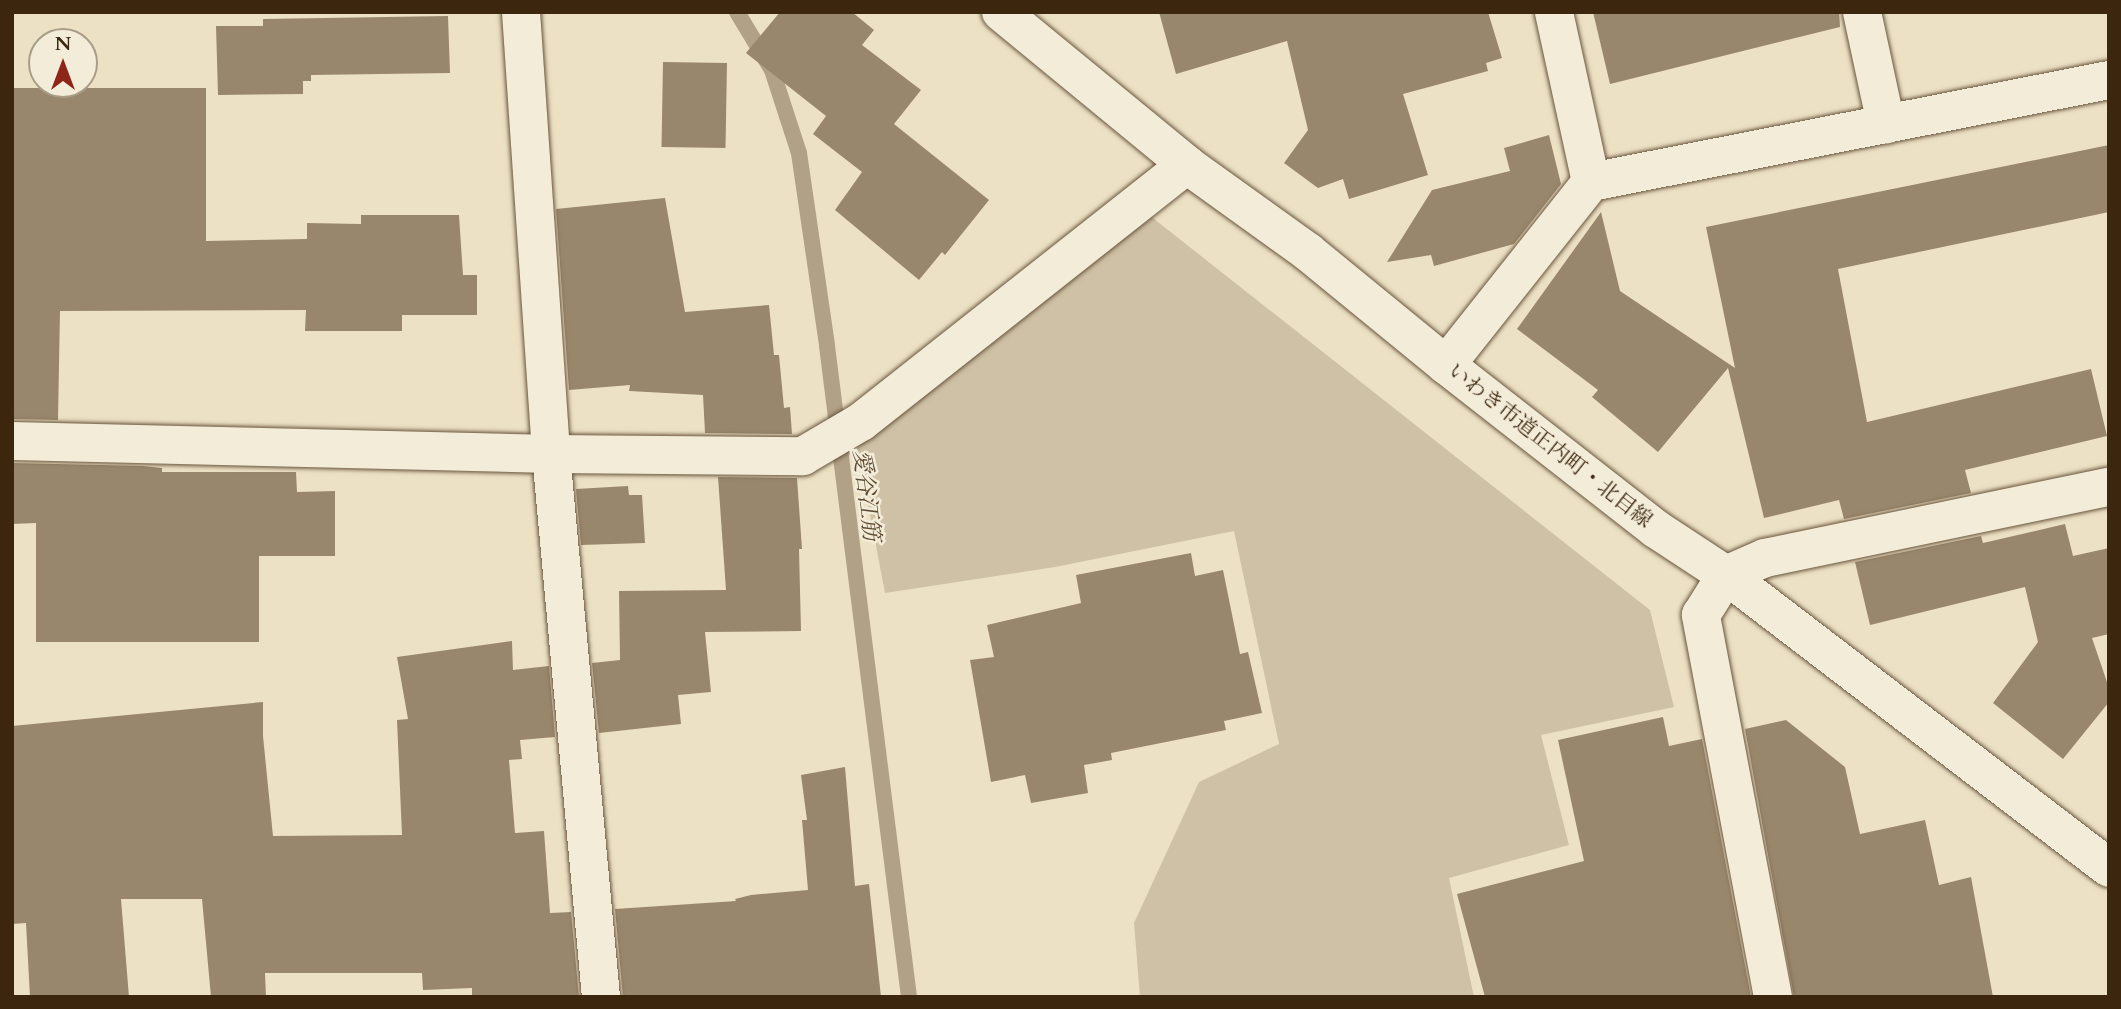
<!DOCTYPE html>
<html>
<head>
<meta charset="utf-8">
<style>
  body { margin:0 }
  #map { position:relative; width:2121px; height:1009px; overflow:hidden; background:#ede1c5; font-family:Cardo,"Noto Serif JP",serif }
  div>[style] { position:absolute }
  .green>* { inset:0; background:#cfc1a6 }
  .stream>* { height:16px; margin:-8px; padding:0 8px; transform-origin:8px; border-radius:8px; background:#b1a187 }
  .building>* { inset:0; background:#99876d; transform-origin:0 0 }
  .roads { filter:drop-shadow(0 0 2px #69553c) drop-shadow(0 0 2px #69553c) }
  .minor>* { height:38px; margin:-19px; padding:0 19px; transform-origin:19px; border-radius:19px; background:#f3ecd9 }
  span { translate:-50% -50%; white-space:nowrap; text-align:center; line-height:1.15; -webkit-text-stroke:5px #f3ecd9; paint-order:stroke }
  .street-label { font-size:21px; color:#3d260e }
  .water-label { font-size:23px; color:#604b32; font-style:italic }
  .frame { position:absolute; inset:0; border:14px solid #3d260e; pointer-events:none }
  .north { position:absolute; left:28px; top:28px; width:70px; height:70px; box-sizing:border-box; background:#f3ecd9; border:2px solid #aa9d88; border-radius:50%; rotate:0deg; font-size:19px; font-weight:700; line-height:28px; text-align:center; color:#3d260e }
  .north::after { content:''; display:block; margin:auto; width:24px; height:32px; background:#8f2418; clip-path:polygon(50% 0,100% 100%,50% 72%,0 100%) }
</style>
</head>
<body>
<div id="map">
  <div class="green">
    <i style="clip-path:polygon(1144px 211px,1650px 610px,1674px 707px,1541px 735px,1569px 845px,1449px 878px,1474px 997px,1140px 997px,1134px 923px,1199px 782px,1279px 744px,1234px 531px,1055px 567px,885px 593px,857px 446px)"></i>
  </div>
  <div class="stream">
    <i style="left:737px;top:12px;width:68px;rotate:58.9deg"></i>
    <i style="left:772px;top:70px;width:87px;rotate:72deg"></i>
    <i style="left:799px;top:153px;width:195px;rotate:81.7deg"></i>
    <i style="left:827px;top:346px;width:656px;rotate:82.82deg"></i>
  </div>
  <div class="building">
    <i style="clip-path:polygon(780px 12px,852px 12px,874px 30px,862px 45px,921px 90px,894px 124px,989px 200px,945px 255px,942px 252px,919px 280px,835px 210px,862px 172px,813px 134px,826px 116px,746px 53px)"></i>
    <i style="clip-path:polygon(1159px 12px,1488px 12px,1502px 58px,1486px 63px,1488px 71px,1403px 94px,1428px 175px,1349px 199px,1343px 179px,1318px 188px,1284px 163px,1308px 130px,1287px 41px,1176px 74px)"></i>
    <i style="clip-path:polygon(1593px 12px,1839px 12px,1840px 27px,1610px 84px)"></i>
    <i style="clip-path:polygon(448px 16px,450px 73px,311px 75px,311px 81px,303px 81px,303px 94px,218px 95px,216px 26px,263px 26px,263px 19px)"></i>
    <i style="left:663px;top:62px;width:64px;height:85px;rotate:1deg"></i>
    <i style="clip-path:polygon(12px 88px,206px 88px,206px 241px,307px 239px,307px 223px,361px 224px,361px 215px,459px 215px,463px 275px,477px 275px,477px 315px,402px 315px,402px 331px,305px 331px,306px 310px,60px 311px,58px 420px,12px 419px)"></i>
    <i style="clip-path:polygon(1549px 135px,1561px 184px,1514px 244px,1434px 266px,1431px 255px,1387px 262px,1432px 190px,1510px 171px,1504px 148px)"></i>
    <i style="clip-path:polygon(2109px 145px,2109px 212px,1838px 269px,1867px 422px,2091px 369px,2107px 436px,1965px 470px,1971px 493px,1844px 519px,1839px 500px,1764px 518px,1728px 368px,1658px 452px,1592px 397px,1598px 390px,1517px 329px,1601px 212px,1620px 291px,1735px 368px,1706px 227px)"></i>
    <i style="clip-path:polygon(665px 198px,685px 312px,769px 305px,774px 355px,779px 355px,784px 408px,790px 407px,792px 434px,705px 433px,703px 395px,629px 391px,630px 385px,569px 390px,556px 209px)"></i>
    <i style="clip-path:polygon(12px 463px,143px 466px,162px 468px,162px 472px,296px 472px,297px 492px,335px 491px,335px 556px,259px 556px,259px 642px,36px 642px,36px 523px,12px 524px)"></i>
    <i style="clip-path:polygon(718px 477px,797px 478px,802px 549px,799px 549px,801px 631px,705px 632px,711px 692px,678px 695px,681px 724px,599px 733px,592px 663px,620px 660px,619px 591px,726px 590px)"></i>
    <i style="clip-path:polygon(628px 486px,629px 495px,642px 495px,645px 543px,581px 545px,576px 489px)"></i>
    <i style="clip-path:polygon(2065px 524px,2073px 556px,2109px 548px,2109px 634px,2092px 638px,2109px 688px,2109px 702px,2063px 759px,1993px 703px,2038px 642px,2025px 587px,1870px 625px,1855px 562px,1981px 536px,1983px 543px)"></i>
    <i style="clip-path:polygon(1191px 553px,1195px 576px,1223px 570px,1240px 654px,1248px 652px,1262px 713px,1224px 721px,1226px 730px,1111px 753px,1112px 760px,1084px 765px,1088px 793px,1031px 803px,1025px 775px,991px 782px,970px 660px,994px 657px,987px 625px,1081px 603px,1076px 575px)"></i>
    <i style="clip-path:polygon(512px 641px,513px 670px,549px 666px,555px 737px,520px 740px,522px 759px,509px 760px,515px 833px,544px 831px,550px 913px,571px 912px,579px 997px,472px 997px,472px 988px,423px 990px,422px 973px,265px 973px,266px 997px,211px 997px,202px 899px,121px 899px,129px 997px,30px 997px,26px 923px,12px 924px,12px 726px,263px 702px,263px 736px,273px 836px,402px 835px,397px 720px,408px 719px,397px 657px)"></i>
    <i style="clip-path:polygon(1663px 717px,1669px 746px,1702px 739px,1751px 997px,1485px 997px,1457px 894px,1584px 861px,1558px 740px)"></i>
    <i style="clip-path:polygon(1786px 720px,1845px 767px,1860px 834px,1925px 820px,1939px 885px,1971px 877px,1993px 997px,1794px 997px,1745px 729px)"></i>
    <i style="clip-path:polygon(845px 767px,855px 886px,869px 884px,881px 997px,623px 997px,615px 909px,736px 901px,735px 899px,751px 895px,808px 890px,802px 820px,807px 820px,801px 775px)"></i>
  </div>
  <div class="roads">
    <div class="minor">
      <i style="left:521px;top:12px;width:443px;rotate:86.1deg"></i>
      <i style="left:551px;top:454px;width:545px;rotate:84.74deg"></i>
      <i style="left:1001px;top:12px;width:241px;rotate:39.4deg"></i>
      <i style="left:1187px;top:165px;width:149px;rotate:35.7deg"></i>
      <i style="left:1308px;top:252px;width:178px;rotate:39.3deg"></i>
      <i style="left:1446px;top:365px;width:266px;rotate:38deg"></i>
      <i style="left:1656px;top:529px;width:84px;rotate:33.3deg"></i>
      <i style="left:1726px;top:575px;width:482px;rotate:37.4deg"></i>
      <i style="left:1862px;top:12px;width:115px;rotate:77.9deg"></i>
      <i style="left:1591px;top:182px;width:528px;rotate:-11.14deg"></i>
      <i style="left:1446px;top:365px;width:233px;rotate:-51.6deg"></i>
      <i style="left:1591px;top:182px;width:174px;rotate:-102.3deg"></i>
      <i style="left:12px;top:441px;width:539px;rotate:1.38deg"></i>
      <i style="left:551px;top:454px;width:252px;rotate:0.5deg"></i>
      <i style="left:803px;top:456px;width:67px;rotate:-30.4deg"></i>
      <i style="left:861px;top:422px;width:415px;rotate:-38.3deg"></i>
      <i style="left:1773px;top:997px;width:389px;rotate:-100.7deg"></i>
      <i style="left:1701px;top:615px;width:47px;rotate:-58deg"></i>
      <i style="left:1726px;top:575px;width:43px;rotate:-23.6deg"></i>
      <i style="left:1765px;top:558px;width:351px;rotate:-11.7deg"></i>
    </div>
  </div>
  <div class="street-label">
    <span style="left:1550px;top:446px;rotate:38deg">いわき市道正内町・北目線</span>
  </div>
  <div class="water-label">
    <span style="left:866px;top:495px;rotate:83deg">愛谷江筋</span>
  </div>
  <div class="frame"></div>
  <div class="north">N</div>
</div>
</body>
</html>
